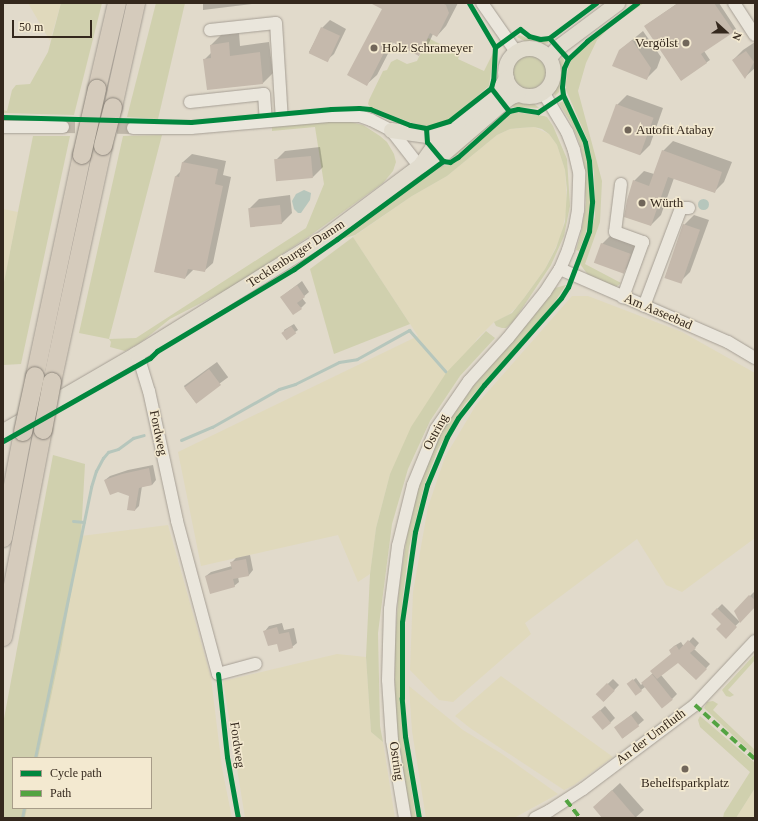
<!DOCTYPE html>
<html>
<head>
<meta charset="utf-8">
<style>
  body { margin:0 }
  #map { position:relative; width:758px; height:821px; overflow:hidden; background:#e1dacb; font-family:"Times New Roman",serif }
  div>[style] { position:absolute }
  .farmland>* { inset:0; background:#e0d9bc }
  .green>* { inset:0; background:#d0d0ae }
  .round { border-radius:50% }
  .water>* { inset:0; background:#b6c6bc }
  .shadow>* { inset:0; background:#0003; transform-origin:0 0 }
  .stream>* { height:3px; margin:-1.5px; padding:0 1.5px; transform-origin:1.5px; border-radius:1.5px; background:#b6c6bc }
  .building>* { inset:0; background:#c5b9ac; transform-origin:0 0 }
  .minor-tunnel>* { height:12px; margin-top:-6px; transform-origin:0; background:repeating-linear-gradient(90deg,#beb6a8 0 12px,transparent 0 18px) }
  .roads { filter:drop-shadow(0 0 1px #a69f95) drop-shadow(0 0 1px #a69f95) }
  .minor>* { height:12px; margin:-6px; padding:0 6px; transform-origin:6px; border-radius:6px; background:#eae6dc }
  .major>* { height:15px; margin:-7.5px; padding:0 7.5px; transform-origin:7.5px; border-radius:7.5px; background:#e1dcce }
  .major>.ring { margin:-7.5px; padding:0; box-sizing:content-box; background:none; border:15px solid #e1dcce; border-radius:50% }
  .highway>* { height:18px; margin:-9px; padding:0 9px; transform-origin:9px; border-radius:9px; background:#d5cbbc }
  .bridges { filter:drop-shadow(0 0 1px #8c857b) drop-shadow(0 0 1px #8c857b) }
  .highway-bridge>* { height:18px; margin:-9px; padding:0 9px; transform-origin:9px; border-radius:9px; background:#d5cbbc }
  .quiet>* { height:4px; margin-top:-2px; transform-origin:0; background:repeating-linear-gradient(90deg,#53a341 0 8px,transparent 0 12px) }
  .cycleway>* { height:5px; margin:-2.5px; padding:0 2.5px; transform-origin:2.5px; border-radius:2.5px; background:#00873e }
  .dots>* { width:11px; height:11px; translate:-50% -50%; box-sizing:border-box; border:2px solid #f3e9d0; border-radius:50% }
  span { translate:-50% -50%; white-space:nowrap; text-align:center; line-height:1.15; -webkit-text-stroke:3px #f3e9d0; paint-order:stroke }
  .poi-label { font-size:13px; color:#34281d }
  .right { translate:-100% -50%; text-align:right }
  .left { translate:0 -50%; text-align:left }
  .street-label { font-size:13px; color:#34281d }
  .frame { position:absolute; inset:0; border:4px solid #34281d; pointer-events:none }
  .legend { position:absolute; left:12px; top:757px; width:140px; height:52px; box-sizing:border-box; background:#f3e9d0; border:1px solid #a79c88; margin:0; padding:5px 7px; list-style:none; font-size:12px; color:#34281d }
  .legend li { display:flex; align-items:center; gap:8px; height:20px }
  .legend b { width:20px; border:1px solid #a79c88 }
  .north { position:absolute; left:706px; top:12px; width:40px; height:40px; -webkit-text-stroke:3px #f3e9d0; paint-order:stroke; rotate:111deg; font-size:11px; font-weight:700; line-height:16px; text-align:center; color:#34281d }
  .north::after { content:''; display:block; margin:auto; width:14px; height:18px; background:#34281d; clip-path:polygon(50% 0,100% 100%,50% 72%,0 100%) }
  .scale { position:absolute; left:12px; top:20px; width:80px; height:18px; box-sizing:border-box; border:2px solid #34281d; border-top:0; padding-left:5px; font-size:12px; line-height:14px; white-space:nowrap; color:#34281d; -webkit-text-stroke:3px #f3e9d0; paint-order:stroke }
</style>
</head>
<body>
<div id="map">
  <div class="farmland">
    <i style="clip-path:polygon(28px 3px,61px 3px,50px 41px)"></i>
    <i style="clip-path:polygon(534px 127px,549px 134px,557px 145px,565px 170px,567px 207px,561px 236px,545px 269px,518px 306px,508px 315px,494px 322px,477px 339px,390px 474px,376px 528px,370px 574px,358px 582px,338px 535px,201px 566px,178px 452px,418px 336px,353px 237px,412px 196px,447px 176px,497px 135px,510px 129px)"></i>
    <i style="clip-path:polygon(3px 209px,18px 212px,3px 287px)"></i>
    <i style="clip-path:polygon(572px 296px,588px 296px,682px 332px,755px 373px,755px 538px,682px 592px,666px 585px,637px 539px,525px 623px,531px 634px,453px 702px,439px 700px,410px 670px,413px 592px,428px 507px,445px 457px,476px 405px)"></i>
    <i style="clip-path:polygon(168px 525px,211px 678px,222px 768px,232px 818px,25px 818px,27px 808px,151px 808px,151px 758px,38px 758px,61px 650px,81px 536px)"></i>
    <i style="clip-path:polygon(337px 654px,366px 657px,371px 732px,383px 742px,395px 818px,245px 818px,223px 681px)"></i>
    <i style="clip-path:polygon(501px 676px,613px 757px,574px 785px,564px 790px,470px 728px,455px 716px)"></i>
    <i style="clip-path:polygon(409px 686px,463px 730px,502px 754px,558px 794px,514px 818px,426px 818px,412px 731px)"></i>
    <i style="clip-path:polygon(755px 788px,755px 818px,736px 818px)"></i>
  </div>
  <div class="green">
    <i style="clip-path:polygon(61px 3px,102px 3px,74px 115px,3px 113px,3px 110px,7px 111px,12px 90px,16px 85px,30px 84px,48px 52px)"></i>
    <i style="clip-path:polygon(156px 3px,185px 3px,158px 119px,127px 117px)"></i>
    <i style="clip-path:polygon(641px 3px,644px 3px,610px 27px,597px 40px,586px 63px,578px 91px,602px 181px,600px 222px,585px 264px,621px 283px,613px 289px,591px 279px,580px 264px,595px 217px,594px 172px,588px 141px,566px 90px,566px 82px,568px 68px,572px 58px,615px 21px)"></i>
    <i style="clip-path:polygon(519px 35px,533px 40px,546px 40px,549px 43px,538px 45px,530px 44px,517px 37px)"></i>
    <i style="clip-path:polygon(428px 38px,460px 54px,458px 59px,484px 71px,494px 51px,489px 86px,451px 119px,434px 125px,425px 126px,412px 123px,370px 107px,368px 104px,369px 100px,383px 71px,387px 70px,391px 62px,397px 59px,407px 64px,417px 61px)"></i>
    <i class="round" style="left:512px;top:55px;width:34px;height:34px"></i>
    <i style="clip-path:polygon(562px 57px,564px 60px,559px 92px,555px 96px,553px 89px,557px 75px,557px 67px)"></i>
    <i style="clip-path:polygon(522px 100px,531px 101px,539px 108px,514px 107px,508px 104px)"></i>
    <i style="clip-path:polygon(564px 101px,566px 104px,582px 140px,588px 159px,590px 177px,590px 212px,586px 232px,579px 251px,576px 250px,581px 233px,586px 203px,583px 160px,579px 142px,571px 123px,559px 103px)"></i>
    <i style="clip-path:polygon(502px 108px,505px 111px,456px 156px,447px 159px)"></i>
    <i style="clip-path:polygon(515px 112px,544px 116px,547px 117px,553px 126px,567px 159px,570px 206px,564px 236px,551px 265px,513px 322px,506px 328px,502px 328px,496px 326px,494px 322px,512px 313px,524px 298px,545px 269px,556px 248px,565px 222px,567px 190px,565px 170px,557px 145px,549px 134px,542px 129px,534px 127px,520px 128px,510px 129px,497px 135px,447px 176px,412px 196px,355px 235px,345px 238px,342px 236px,437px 167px,449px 165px,459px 160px,504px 118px)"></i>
    <i style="clip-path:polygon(321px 120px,351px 122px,363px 125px,380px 136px,387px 142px,394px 154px,396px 162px,393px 171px,383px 183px,311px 235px,232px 287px,170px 319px,140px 343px,125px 351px,110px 347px,111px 342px,109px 339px,79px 333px,123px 136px,162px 135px,109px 339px,136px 338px,306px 228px,324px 184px,315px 127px,272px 131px,272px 127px)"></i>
    <i style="clip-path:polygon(33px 136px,70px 136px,21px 364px,3px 365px,3px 287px)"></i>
    <i style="clip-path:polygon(353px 237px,410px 324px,334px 354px,310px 269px)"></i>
    <i style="clip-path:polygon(566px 285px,552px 306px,465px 404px,438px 449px,424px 486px,409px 548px,402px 604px,400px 654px,400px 703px,405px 749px,416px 818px,411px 818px,400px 758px,395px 708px,395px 640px,399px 588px,408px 530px,419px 484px,440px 434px,474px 385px,533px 317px,555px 288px)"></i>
    <i style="clip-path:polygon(486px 331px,495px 338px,460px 376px,430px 421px,408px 469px,392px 524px,378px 633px,380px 726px,383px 742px,371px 732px,366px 657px,370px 574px,376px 528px,390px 474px,411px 427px,446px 373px)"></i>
    <i style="clip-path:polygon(53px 455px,85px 464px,81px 536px,61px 650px,38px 758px,13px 758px,13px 808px,27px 808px,25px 818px,3px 818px,3px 724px)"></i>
    <i style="clip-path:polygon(755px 654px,755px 660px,728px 690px,734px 695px,730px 697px,726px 696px,722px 690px)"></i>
    <i style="clip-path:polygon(713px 701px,718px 704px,713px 710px,755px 750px,755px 756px,704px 708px,707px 702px)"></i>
    <i style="clip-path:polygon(700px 716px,755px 763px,755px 788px,736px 818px,723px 818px,724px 813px,750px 772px,700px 727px,698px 720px)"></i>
  </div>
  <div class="water">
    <i style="clip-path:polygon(304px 190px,311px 193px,310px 200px,301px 213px,298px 213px,294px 209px,292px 201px,296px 194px)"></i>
    <i class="round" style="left:697.5px;top:198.5px;width:11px;height:11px"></i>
  </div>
  <div class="shadow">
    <i style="clip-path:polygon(203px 3px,261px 3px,203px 10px)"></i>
    <i style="clip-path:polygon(372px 3px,458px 3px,446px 26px,437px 36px,433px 34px,428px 45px,418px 54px,394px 42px,377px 75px,367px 84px,383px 9px)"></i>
    <i style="clip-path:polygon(678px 3px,719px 3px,736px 29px,704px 51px,710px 60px,681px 80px,645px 26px)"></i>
    <i style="clip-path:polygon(330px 20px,346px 29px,334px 54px,326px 61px,309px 52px,322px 28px)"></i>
    <i style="clip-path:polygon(643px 31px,661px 57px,657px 68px,647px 78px,620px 50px)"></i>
    <i style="clip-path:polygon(239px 33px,240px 46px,269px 42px,273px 73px,263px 83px,208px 89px,205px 59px,212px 52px,211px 45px,221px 35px)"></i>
    <i style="clip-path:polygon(755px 42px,755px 68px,745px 77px,733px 60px,743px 50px)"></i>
    <i style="clip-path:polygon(627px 95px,663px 108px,650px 145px,640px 155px,617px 105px)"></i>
    <i style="clip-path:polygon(673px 141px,732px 162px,724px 182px,714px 192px,674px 178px,661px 215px,651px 225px,634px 181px,644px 171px,654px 174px,663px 151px)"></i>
    <i style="clip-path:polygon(320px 147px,323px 167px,313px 177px,275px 161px,285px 151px)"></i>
    <i style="clip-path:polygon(192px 154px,226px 161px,223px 175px,231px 177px,213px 263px,204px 271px,194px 269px,185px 278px,155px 272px,176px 176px,182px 170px,183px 162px)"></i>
    <i style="clip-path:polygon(290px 195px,292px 213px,282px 223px,249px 209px,259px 199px)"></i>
    <i style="clip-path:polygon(694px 215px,709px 220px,690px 272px,680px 282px,684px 225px)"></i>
    <i style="clip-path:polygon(612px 234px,640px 244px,633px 262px,623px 272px,602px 244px)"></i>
    <i style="clip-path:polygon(302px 281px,309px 292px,302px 298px,306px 303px,301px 308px,281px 297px)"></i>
    <i style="clip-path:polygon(294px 324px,298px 330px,286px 338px,284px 330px)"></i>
    <i style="left:217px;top:362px;width:19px;height:41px;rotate:54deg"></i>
    <i style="clip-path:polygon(153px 465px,156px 480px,152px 485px,142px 486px,139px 506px,135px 510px,128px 509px,131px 496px,118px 491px,105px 480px,110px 476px,128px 470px)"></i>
    <i style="clip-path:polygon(250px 555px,253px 570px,249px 575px,238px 577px,239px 582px,234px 586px,206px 576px,211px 572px,232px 566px,231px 563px,236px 558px)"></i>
    <i style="clip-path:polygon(755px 591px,755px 609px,754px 608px,735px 611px)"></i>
    <i style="left:722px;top:604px;width:25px;height:14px;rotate:45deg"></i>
    <i style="clip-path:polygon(282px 623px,284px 630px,294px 628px,297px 643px,292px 647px,278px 643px,265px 631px,269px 626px)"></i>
    <i style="clip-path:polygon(693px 637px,699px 643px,694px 649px,710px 664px,696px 679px,678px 662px,661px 675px,677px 694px,672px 699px,645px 687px,641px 690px,630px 683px,636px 678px,641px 685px,672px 654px,670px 650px,674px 646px,681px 642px,684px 647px)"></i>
    <i style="clip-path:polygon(613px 679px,619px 685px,604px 701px,597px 694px)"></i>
    <i style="clip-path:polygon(605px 706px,615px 718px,610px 723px,593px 717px)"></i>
    <i style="clip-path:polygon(636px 711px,644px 720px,623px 738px,620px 724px)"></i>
    <i style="clip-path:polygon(620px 783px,644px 810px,635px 818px,603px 818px,594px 807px)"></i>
  </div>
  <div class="stream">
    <i style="left:181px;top:440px;width:34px;rotate:-23deg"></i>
    <i style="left:212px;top:427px;width:77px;rotate:-29.6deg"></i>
    <i style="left:279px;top:389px;width:17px;rotate:-17deg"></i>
    <i style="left:295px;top:384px;width:49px;rotate:-26.6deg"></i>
    <i style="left:339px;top:362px;width:18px;rotate:-9deg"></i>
    <i style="left:357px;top:359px;width:60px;rotate:-29.1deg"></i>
    <i style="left:409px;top:330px;width:55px;rotate:48.7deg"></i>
    <i style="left:73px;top:521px;width:11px;rotate:5deg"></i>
    <i style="left:35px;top:758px;width:277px;rotate:-78.3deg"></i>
    <i style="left:91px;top:487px;width:17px;rotate:-73deg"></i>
    <i style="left:96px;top:471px;width:15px;rotate:-62deg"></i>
    <i style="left:103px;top:458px;width:8px;rotate:-50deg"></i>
    <i style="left:108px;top:452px;width:10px;rotate:-17deg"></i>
    <i style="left:118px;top:449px;width:19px;rotate:-36deg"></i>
    <i style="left:133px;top:438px;width:11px;rotate:-15deg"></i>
    <i style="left:22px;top:818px;width:10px;rotate:-79deg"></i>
  </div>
  <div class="building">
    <i style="clip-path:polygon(370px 3px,442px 3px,446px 5px,449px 13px,437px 37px,430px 33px,419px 56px,390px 41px,367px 86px,347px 75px,382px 9px)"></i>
    <i style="clip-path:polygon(678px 3px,714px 3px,734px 32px,701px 54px,707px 63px,681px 81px,644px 26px)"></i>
    <i style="left:321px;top:27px;width:21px;height:29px;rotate:25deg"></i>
    <i style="clip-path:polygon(632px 40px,651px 68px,647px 80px,612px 66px,619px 50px)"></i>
    <i style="clip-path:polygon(229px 42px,230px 56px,260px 52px,263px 84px,207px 90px,203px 59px,211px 58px,210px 45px)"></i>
    <i style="clip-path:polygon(746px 51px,754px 62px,745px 79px,732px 60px)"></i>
    <i style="left:616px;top:104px;width:40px;height:40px;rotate:20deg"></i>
    <i style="clip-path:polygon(662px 150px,722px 172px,715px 193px,668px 177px,651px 226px,624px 217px,627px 200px,633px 180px,649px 186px)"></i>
    <i style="left:311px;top:156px;width:22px;height:37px;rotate:85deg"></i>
    <i style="clip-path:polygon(182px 162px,218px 169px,215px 184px,223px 186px,205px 272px,188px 269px,185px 279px,154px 272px,175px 176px,179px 177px)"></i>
    <i style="left:280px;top:205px;width:19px;height:32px;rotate:84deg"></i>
    <i style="left:683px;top:224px;width:18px;height:57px;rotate:19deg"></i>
    <i style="left:601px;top:243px;width:32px;height:21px;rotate:20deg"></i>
    <i style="clip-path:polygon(297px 285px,305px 297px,297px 303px,302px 309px,293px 315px,280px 297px)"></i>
    <i style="left:291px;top:326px;width:9px;height:12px;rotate:54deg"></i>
    <i style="left:209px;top:369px;width:20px;height:31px;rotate:53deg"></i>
    <i style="clip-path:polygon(149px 468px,152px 485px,139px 488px,135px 511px,127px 510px,129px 496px,118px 492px,110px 495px,104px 480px,122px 474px)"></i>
    <i style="clip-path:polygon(246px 559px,249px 576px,233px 579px,235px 587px,210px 594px,205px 576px,232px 569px,230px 562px)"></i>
    <i style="clip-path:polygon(749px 595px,755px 600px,755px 607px,740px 623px,734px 611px)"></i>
    <i style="clip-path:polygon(717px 608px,737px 627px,726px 639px,716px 629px,721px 624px,711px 614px)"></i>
    <i style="clip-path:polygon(277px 627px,279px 634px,289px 632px,293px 648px,279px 652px,277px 644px,268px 646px,263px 631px)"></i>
    <i style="clip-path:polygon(688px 640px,696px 648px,690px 653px,707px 669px,696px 680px,678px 663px,657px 679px,650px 671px,671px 654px,669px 650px,676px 645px,679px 650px)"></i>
    <i style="left:652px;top:674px;width:33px;height:14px;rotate:51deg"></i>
    <i style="left:633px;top:679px;width:15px;height:8px;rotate:53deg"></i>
    <i style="left:607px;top:683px;width:11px;height:16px;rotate:45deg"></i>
    <i style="left:600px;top:710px;width:17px;height:11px;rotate:50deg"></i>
    <i style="left:631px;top:715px;width:14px;height:21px;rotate:54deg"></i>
    <i style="clip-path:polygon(612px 790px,636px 818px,602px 818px,593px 807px)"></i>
  </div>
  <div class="minor-tunnel">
    <i style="left:63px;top:127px;width:70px;rotate:0.8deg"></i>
  </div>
  <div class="roads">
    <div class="minor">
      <i style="left:482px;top:3px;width:60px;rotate:55.2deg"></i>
      <i style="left:734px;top:3px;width:38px;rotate:57deg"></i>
      <i style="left:210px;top:30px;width:66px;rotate:-6.1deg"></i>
      <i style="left:276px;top:23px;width:97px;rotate:86.5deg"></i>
      <i style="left:190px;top:102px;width:74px;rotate:-6.2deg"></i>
      <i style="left:264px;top:94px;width:27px;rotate:86deg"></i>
      <i style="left:3px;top:127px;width:60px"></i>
      <i style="left:133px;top:128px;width:58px"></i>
      <i style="left:191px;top:128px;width:138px;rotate:-5deg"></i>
      <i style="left:328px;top:116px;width:32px"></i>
      <i style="left:360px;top:116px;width:12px;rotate:20deg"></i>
      <i style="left:371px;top:120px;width:22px;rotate:27deg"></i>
      <i style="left:391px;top:130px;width:46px;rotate:52.1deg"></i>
      <i style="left:621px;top:184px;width:48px;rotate:97.1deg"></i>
      <i style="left:615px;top:232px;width:30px;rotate:20deg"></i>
      <i style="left:643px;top:242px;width:59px;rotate:110deg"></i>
      <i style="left:560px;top:269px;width:183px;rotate:23.5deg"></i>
      <i style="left:728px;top:342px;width:31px;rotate:31deg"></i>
      <i style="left:644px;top:306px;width:105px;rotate:-69.3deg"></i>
      <i style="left:681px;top:208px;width:8px"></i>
      <i style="left:136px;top:354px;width:9px;rotate:63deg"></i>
      <i style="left:140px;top:362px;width:30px;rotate:73deg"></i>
      <i style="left:149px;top:391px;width:133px;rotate:77.8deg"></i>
      <i style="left:177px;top:521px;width:158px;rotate:75deg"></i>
      <i style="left:218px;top:674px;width:39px;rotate:-15deg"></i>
      <i style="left:405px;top:818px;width:79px;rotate:-99.5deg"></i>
      <i style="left:392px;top:740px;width:60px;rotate:-93.8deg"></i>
      <i style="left:388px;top:680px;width:71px;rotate:-88.4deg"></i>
      <i style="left:390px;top:609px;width:64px;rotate:-82.8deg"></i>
      <i style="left:398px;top:546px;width:63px;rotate:-76.2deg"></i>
      <i style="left:413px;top:485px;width:61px;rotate:-67.7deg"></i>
      <i style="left:436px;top:429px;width:58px;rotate:-55.5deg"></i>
      <i style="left:469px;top:381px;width:58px;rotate:-47.8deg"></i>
      <i style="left:508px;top:338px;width:59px;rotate:-51.2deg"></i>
      <i style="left:545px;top:292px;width:27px;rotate:-57deg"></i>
      <i style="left:560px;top:269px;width:21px;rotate:-67deg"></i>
      <i style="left:568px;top:250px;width:24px;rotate:-73deg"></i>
      <i style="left:575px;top:227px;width:17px;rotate:-80deg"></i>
      <i style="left:578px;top:210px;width:38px;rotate:-88deg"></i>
      <i style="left:579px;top:172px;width:23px;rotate:-103deg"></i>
      <i style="left:574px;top:150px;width:19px;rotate:-111deg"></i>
      <i style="left:567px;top:132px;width:47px;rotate:-121deg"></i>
      <i style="left:535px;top:818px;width:16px;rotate:-27deg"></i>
      <i style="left:549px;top:811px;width:40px;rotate:-32.9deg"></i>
      <i style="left:583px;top:789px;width:140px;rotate:-36.9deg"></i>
      <i style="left:695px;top:705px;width:88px;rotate:-46.8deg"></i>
    </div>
    <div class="major">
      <i class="ring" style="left:505px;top:48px;width:33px;height:33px"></i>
      <i style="left:549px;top:57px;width:13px;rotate:-48deg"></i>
      <i style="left:558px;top:47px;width:74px;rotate:-36.7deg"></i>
      <i style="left:391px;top:130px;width:36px;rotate:8deg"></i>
      <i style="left:427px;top:135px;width:6px"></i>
      <i style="left:433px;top:135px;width:19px;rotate:-18deg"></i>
      <i style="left:420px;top:165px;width:21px;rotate:-55deg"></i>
      <i style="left:432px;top:148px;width:84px;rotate:-40.2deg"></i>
      <i style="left:496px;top:94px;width:19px;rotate:-58deg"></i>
      <i style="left:3px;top:431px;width:154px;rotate:-30.1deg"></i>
      <i style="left:136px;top:354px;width:221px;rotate:-31.9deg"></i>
      <i style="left:324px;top:237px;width:119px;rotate:-36.8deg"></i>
      <i style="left:419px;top:166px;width:22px;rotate:-24deg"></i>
      <i style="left:439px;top:157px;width:84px;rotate:-40.7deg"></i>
      <i style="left:503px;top:102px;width:10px;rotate:-37deg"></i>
      <i style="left:511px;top:96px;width:7px;rotate:-16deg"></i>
    </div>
    <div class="highway">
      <i style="left:97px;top:89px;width:88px;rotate:-76.9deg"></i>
      <i style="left:113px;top:107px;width:107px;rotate:-77.5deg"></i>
      <i style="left:35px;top:376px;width:226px;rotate:-78deg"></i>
      <i style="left:52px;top:382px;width:241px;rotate:-77.8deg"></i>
      <i style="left:3px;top:538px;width:108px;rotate:-79.3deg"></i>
      <i style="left:3px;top:637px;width:211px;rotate:-79.1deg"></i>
    </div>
  </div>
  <div class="bridges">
    <div class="highway-bridge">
      <i style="left:103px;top:146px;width:40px;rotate:-75.6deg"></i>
      <i style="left:82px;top:155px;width:68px;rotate:-77.2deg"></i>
      <i style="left:43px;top:430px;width:49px;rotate:-79.4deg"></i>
      <i style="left:23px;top:432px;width:57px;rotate:-77.9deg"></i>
    </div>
  </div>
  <div class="quiet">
    <i style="left:695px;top:705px;width:81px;rotate:42deg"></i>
    <i style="left:566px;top:800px;width:23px;rotate:52deg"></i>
  </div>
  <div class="cycleway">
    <i style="left:469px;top:3px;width:51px;rotate:59.4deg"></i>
    <i style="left:549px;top:38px;width:59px;rotate:-36.7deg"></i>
    <i style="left:568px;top:59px;width:28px;rotate:-132deg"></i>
    <i style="left:549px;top:38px;width:9px;rotate:174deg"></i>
    <i style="left:540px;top:39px;width:11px;rotate:-165deg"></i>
    <i style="left:529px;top:36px;width:11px;rotate:-142deg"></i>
    <i style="left:520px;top:29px;width:31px;rotate:144deg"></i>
    <i style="left:495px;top:47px;width:33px;rotate:93deg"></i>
    <i style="left:493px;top:80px;width:8px;rotate:104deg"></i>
    <i style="left:491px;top:88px;width:29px;rotate:52deg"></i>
    <i style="left:509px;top:111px;width:9px;rotate:-13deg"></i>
    <i style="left:518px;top:109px;width:20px;rotate:9deg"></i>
    <i style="left:538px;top:112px;width:30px;rotate:-34deg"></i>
    <i style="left:563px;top:95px;width:8px;rotate:-97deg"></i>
    <i style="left:562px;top:87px;width:19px;rotate:-84deg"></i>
    <i style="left:564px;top:68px;width:10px;rotate:-66deg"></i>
    <i style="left:568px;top:59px;width:26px;rotate:-43deg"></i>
    <i style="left:587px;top:41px;width:63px;rotate:-37.2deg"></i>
    <i style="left:491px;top:88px;width:53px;rotate:141.8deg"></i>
    <i style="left:449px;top:121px;width:24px;rotate:163deg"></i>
    <i style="left:426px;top:128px;width:14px;rotate:86deg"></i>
    <i style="left:427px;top:142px;width:25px;rotate:50deg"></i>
    <i style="left:443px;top:161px;width:7px;rotate:8deg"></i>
    <i style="left:450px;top:162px;width:9px;rotate:-32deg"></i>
    <i style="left:458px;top:157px;width:69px;rotate:-42deg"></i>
    <i style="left:3px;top:117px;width:188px;rotate:1.5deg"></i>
    <i style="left:191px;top:122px;width:141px;rotate:-5.3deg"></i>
    <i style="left:331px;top:109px;width:28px;rotate:-2deg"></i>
    <i style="left:359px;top:108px;width:11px;rotate:5deg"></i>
    <i style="left:370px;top:109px;width:43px;rotate:21.8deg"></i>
    <i style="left:410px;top:125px;width:16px;rotate:11deg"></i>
    <i style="left:3px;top:441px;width:169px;rotate:-29.5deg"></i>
    <i style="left:150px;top:358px;width:10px;rotate:-45deg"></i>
    <i style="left:157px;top:351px;width:160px;rotate:-30.9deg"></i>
    <i style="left:294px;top:269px;width:52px;rotate:-34.9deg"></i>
    <i style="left:337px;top:239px;width:132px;rotate:-36.3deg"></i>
    <i style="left:218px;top:674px;width:83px;rotate:83.8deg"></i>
    <i style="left:227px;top:757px;width:62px;rotate:79.8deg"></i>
    <i style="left:419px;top:818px;width:83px;rotate:-99.7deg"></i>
    <i style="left:405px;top:736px;width:38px;rotate:-95deg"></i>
    <i style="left:402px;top:698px;width:76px;rotate:-90deg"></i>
    <i style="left:402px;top:622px;width:91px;rotate:-81.8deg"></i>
    <i style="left:415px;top:532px;width:49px;rotate:-75.7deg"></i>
    <i style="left:427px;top:485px;width:52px;rotate:-67.4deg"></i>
    <i style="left:447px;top:437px;width:22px;rotate:-60deg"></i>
    <i style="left:458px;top:418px;width:42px;rotate:-51.8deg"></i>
    <i style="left:484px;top:385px;width:116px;rotate:-48.5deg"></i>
    <i style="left:561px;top:298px;width:13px;rotate:-58deg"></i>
    <i style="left:568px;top:287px;width:60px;rotate:-69.4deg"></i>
    <i style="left:589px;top:231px;width:30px;rotate:-84deg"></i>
    <i style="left:592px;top:201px;width:40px;rotate:-94.3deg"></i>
    <i style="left:589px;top:161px;width:19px;rotate:-102deg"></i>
    <i style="left:585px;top:142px;width:52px;rotate:-115.1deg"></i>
  </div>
  <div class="dots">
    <i style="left:686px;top:43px;background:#71665a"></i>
    <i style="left:374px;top:48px;background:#71665a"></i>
    <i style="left:628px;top:130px;background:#71665a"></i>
    <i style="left:642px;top:203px;background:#71665a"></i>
    <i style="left:685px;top:769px;background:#71665a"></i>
  </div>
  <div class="poi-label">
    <span class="right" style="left:678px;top:43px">Vergölst</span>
    <span class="left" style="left:382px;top:48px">Holz Schrameyer</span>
    <span class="left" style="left:636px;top:130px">Autofit Atabay</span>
    <span class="left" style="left:650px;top:203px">Würth</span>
    <span style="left:685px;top:783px">Behelfsparkplatz</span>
  </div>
  <div class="street-label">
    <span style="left:296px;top:254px;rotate:-33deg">Tecklenburger Damm</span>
    <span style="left:658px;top:312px;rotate:23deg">Am Aaseebad</span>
    <span style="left:436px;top:432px;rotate:-62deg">Ostring</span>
    <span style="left:158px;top:433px;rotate:78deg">Fordweg</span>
    <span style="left:651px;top:737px;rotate:-37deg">An der Umfluth</span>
    <span style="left:237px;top:745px;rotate:82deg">Fordweg</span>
    <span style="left:396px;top:761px;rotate:81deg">Ostring</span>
  </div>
  <div class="frame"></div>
  <ul class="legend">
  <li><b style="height:5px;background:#00873e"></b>Cycle path</li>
  <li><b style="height:5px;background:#53a341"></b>Path</li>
  </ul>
  <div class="north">N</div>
  <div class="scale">50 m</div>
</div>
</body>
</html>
